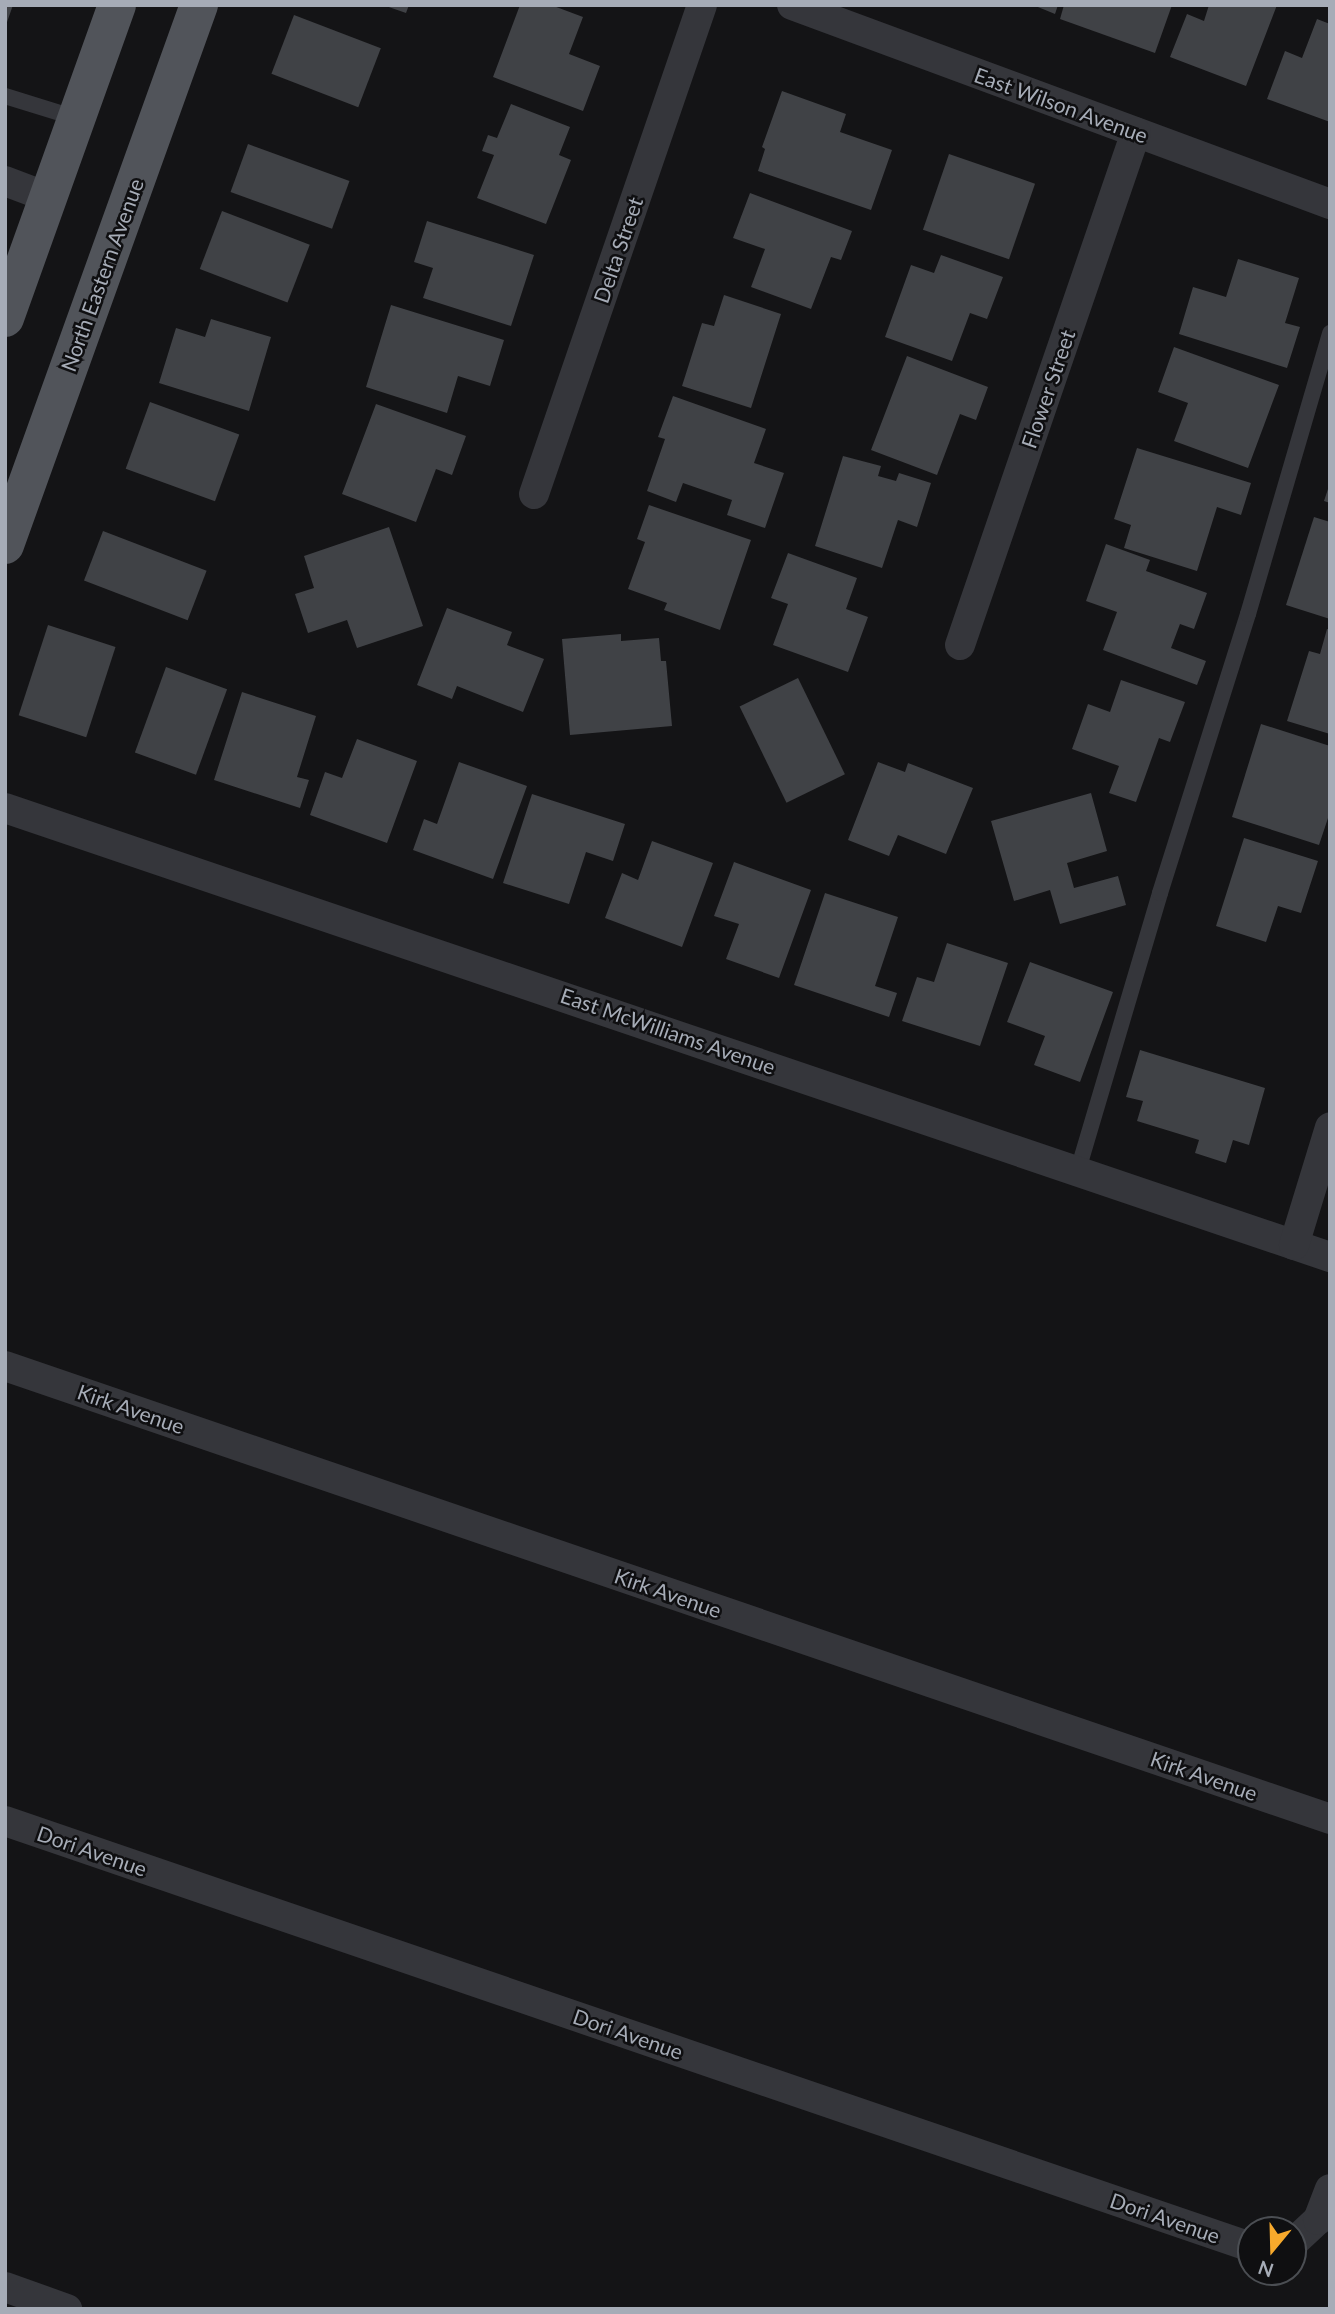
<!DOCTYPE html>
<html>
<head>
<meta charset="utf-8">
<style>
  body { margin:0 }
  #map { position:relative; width:1335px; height:2314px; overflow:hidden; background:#141416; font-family:Lato,sans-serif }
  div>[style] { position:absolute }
  .building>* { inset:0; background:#404246; transform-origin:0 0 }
  .service>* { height:16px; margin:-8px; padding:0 8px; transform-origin:8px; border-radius:8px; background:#35363b }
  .minor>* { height:30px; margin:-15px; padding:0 15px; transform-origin:15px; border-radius:15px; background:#35363b }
  .primary>* { height:38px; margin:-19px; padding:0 19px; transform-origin:19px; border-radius:19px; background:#51545a }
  span { translate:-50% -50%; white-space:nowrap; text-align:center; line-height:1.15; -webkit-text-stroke:5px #0f0f11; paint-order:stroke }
  .street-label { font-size:21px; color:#a6acb7 }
  .frame { position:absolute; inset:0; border:7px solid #a6acb7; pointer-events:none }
  .north { position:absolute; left:1237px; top:2216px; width:70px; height:70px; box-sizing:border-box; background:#0f0f11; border:2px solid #4b4e53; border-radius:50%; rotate:199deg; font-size:19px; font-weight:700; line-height:28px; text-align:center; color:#a6acb7 }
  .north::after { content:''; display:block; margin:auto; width:24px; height:32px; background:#f7a92c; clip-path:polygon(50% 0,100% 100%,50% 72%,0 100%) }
</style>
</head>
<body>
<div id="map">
  <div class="building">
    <i style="clip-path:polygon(5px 5px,13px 5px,6px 25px,5px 25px)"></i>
    <i style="clip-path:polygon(383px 5px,409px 5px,406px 13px)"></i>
    <i style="clip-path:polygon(520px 5px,551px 5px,583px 17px,569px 54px,600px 66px,583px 111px,493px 77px)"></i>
    <i style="clip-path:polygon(1033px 5px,1058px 5px,1055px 14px)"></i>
    <i style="clip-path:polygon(1064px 5px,1172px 5px,1155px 53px,1060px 19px)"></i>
    <i style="clip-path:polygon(1209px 5px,1277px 5px,1246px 86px,1170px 57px,1187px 14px,1204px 21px)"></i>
    <i style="left:294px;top:15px;width:93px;height:63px;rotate:21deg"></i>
    <i style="clip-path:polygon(1317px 19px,1330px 24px,1330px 122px,1267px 99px,1285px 51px,1302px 58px)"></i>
    <i style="clip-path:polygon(782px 91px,846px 114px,840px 132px,892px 150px,871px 210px,758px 171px,765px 149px,762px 147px)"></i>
    <i style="clip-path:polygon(511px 104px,570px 127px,559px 155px,571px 160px,546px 224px,477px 198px,494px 155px,482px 151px,488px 135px,497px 138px)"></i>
    <i style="left:248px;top:144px;width:108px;height:51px;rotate:20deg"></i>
    <i style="left:949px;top:154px;width:91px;height:80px;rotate:19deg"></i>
    <i style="clip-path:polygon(750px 193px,852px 231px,841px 260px,831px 257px,811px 309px,751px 287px,765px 249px,733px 238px)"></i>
    <i style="left:222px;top:211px;width:94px;height:62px;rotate:21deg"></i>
    <i style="clip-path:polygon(427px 221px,534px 255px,511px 326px,423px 298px,433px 268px,414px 262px)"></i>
    <i style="clip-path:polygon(941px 255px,1003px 277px,987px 319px,970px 313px,952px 361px,885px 337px,911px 265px,934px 273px)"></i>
    <i style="clip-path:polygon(1238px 259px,1299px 278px,1285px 323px,1300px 327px,1287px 368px,1179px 334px,1193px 287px,1226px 297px)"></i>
    <i style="clip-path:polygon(724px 295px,781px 314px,751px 408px,682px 386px,702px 323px,714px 326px)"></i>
    <i style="clip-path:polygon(391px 305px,504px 340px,490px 386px,458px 376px,447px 413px,366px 387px)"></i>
    <i style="clip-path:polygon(211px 319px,271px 337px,249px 411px,159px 383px,176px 328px,205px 337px)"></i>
    <i style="clip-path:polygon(1174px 347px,1279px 385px,1248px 468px,1174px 441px,1188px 403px,1158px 392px)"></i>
    <i style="clip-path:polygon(907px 356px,988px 387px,976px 420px,960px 414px,937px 475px,871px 450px)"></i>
    <i style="clip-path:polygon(673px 396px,766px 429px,754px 463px,784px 473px,765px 528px,727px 515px,732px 500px,683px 483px,676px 502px,647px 491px,665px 439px,658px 437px)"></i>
    <i style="left:150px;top:402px;width:95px;height:71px;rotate:20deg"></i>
    <i style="clip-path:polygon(376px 404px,466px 436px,452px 475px,436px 469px,416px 522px,342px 494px)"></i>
    <i style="clip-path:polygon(1137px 448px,1251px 483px,1241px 515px,1217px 507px,1197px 571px,1124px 548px,1131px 525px,1114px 519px)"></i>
    <i style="clip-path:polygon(843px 456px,881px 466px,878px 476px,896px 481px,899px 473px,931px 483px,917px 527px,898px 520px,882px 568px,815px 546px)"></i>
    <i style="clip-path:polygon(1329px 486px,1330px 486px,1330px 503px,1324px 501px)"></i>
    <i style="clip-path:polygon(649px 505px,751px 540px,720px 630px,664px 610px,667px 603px,628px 589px,645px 542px,637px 539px)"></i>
    <i style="clip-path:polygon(1314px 517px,1330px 522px,1330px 619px,1286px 605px)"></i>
    <i style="clip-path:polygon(389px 527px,423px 626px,357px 648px,347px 620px,308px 633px,295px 594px,314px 588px,304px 556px)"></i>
    <i style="left:103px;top:531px;width:111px;height:53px;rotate:21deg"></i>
    <i style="clip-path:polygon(1106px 544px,1150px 560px,1146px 571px,1207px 593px,1194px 629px,1180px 624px,1171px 648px,1206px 661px,1197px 685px,1103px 650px,1117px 612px,1086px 601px)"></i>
    <i style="clip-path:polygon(788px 553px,857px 578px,846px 609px,868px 617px,848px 672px,773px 645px,788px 604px,771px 598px)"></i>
    <i style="clip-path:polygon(447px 608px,512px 632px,507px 645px,544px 659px,523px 712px,457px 686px,452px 699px,417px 685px)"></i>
    <i style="left:48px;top:625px;width:71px;height:95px;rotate:18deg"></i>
    <i style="clip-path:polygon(1327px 629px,1330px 630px,1330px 734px,1287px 721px,1309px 651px,1320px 654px)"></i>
    <i style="clip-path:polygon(621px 634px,621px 641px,659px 638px,661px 661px,666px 661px,672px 726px,570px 735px,562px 639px)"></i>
    <i style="left:166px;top:667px;width:65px;height:91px;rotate:20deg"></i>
    <i style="left:798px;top:678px;width:107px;height:65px;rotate:64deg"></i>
    <i style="clip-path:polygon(1121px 680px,1185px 702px,1170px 742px,1159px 738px,1136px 802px,1109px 793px,1119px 766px,1072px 749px,1088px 704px,1110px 712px)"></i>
    <i style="clip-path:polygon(242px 692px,316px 716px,297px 777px,309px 780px,300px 808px,214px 780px)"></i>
    <i style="clip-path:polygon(1261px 724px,1330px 746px,1330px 812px,1319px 845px,1232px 817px)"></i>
    <i style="clip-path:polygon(357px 739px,417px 761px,387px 843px,310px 815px,325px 772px,342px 778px)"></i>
    <i style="clip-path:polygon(459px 762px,527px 786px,493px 879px,413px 850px,424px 819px,437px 824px)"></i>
    <i style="clip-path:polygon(878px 762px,905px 772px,908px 763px,973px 788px,946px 854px,898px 835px,889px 856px,848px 840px)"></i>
    <i style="clip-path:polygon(1091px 793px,1107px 851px,1067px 863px,1074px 888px,1118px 876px,1126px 905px,1060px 924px,1050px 890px,1014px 901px,991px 821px)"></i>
    <i style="clip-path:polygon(532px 794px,625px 824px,613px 861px,586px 852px,569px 904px,503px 883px)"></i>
    <i style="clip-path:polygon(1244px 838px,1318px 861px,1301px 913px,1278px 906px,1266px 942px,1216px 926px)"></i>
    <i style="clip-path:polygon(652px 841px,713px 863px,682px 947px,605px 918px,622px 873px,638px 880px)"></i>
    <i style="clip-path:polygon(734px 862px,811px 890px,779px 978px,726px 959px,739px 924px,714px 916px)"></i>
    <i style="clip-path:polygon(825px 893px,898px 917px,875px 986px,897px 993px,889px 1017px,794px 985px)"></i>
    <i style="clip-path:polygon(947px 943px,1008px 963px,980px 1046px,902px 1021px,917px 977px,934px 982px)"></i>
    <i style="clip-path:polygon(1030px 962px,1113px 992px,1080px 1082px,1034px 1065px,1045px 1036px,1007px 1022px)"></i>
    <i style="clip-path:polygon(1140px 1050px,1265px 1088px,1249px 1145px,1233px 1140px,1226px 1163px,1195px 1153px,1199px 1140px,1137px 1121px,1143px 1101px,1126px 1097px)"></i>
  </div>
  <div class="service">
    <i style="left:5px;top:96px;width:74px;rotate:17.2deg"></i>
    <i style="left:1078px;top:1170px;width:289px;rotate:-73.5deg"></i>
    <i style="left:1160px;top:893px;width:293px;rotate:-72.5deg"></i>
    <i style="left:1248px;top:614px;width:293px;rotate:-73.7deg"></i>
  </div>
  <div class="minor">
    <i style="left:792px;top:5px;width:574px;rotate:20.3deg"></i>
    <i style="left:5px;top:181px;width:48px;rotate:20.7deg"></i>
    <i style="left:534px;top:494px;width:517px;rotate:-71.04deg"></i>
    <i style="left:960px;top:645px;width:542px;rotate:-71.06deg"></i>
    <i style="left:5px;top:808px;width:1399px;rotate:18.72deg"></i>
    <i style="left:1294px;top:1245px;width:123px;rotate:-73deg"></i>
    <i style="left:5px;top:1366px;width:1400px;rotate:18.87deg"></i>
    <i style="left:5px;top:1821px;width:1317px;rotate:18.88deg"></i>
    <i style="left:1293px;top:2243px;width:34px;rotate:-43deg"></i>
    <i style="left:1318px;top:2220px;width:33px;rotate:-69deg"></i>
    <i style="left:5px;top:2287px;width:66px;rotate:19.5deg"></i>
  </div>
  <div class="primary">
    <i style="left:5px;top:318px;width:332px;rotate:-70.3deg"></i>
    <i style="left:5px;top:545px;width:574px;rotate:-70.24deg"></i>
  </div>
  <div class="street-label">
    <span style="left:1061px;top:105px;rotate:20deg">East Wilson Avenue</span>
    <span style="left:618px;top:250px;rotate:-71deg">Delta Street</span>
    <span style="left:102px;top:275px;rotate:-70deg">North Eastern Avenue</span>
    <span style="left:1048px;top:389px;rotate:-71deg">Flower Street</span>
    <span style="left:668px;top:1031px;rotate:19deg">East McWilliams Avenue</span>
    <span style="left:131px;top:1409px;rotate:19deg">Kirk Avenue</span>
    <span style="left:668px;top:1593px;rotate:19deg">Kirk Avenue</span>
    <span style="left:1204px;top:1776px;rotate:19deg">Kirk Avenue</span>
    <span style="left:92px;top:1851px;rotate:19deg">Dori Avenue</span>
    <span style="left:628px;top:2034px;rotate:19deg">Dori Avenue</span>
    <span style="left:1165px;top:2218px;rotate:19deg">Dori Avenue</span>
  </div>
  <div class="frame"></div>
  <div class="north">N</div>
</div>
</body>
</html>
